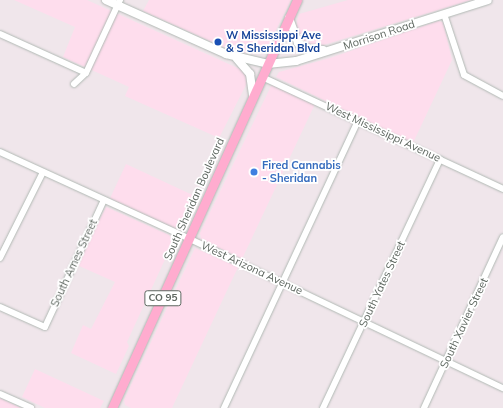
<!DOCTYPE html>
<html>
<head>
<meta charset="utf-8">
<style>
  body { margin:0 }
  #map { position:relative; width:503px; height:408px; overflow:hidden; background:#f0e6eb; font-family:Mulish,sans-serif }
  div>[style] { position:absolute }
  .commercial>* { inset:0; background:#fedded; transform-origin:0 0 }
  .roads { filter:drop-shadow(0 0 1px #b1b9b4) drop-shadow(0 0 1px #b1b9b4) }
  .minor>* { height:6px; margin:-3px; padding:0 3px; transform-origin:3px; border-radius:3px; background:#fff }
  .secondary>* { height:8px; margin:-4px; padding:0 4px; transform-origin:4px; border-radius:4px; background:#fff }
  .primary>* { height:9px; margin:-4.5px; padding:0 4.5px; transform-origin:4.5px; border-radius:4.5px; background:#ffaccf }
  .dots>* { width:11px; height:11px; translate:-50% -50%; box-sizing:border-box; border:2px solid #fff; border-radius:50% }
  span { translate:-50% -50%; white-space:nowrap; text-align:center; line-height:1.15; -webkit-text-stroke:3.5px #fff; paint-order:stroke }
  .shield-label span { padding:1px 3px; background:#fff; border:1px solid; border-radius:3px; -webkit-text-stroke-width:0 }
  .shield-label { font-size:10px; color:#5e6760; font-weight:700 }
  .street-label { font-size:11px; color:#5e6760 }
  .transit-label { font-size:11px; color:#164399; font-weight:700 }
  .left { translate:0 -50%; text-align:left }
  .shop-label { font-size:11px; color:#366cbe; font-weight:700 }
</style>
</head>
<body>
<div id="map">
  <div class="commercial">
    <i style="clip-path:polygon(14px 0,87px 0,242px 70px,246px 76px,247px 83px,219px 138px,125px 96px,129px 87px,63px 57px,75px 27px)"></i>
    <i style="clip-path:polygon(149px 0,291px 0,267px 48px,264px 53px,258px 54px,232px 51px,143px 11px)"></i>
    <i style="clip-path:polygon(348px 0,471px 0,317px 47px,299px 40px,296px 26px,299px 14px)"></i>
    <i style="clip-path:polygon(438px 21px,443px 22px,452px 60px,413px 143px,276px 77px,279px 72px,330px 58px)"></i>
    <i style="clip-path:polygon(272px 84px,315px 104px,242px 259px,201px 239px,200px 233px)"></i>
    <i style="left:126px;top:164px;width:77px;height:38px;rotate:25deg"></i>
    <i style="clip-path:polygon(106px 207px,169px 235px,173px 242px,127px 342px,129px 346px,116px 374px,71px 353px,83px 325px,91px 329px,115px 282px,77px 265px)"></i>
    <i style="clip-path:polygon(195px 248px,238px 267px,172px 408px,131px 408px,125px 405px,124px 400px)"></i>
    <i style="clip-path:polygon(35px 369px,104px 401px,100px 408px,45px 408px,22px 397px)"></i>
    <i style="clip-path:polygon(0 398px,21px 408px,0 408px)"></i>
  </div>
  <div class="roads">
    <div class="minor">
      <i style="left:444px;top:14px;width:64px;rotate:71.8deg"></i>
      <i style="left:464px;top:75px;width:44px;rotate:28.3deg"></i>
      <i style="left:0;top:34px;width:94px;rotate:24.4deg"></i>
      <i style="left:262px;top:77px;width:266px;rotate:24.9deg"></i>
      <i style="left:74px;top:84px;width:16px;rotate:-43deg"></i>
      <i style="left:86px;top:73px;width:81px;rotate:-65deg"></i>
      <i style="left:0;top:152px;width:209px;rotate:24.6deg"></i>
      <i style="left:190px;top:239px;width:347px;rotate:25.5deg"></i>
      <i style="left:0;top:258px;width:96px;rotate:-63.4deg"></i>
      <i style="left:0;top:307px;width:49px;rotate:24deg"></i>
      <i style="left:45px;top:327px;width:140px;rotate:-65.1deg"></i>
      <i style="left:0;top:394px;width:34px;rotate:24deg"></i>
      <i style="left:224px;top:408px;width:317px;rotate:-65deg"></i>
      <i style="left:323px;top:408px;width:275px;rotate:-64.8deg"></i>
      <i style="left:424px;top:408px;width:188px;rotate:-65.2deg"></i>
    </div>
    <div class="secondary">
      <i style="left:106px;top:0;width:132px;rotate:24.2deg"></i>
      <i style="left:226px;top:54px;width:43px;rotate:13.4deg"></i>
      <i style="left:268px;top:64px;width:28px;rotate:-6deg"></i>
      <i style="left:296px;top:61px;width:201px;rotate:-17.6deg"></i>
      <i style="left:289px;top:18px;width:27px;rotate:70deg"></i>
      <i style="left:298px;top:43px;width:13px;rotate:29deg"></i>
      <i style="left:309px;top:49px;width:14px;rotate:4deg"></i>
      <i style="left:237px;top:59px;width:20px;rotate:49deg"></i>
      <i style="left:250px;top:74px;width:22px;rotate:82deg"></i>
    </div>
    <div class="primary">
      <i style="left:112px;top:408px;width:448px;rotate:-65.6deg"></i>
    </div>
  </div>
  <div class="dots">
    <i style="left:218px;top:42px;background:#1a4fb4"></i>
    <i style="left:254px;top:172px;background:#3f7fe0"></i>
  </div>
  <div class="shield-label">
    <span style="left:163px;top:298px">CO 95</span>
  </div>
  <div class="street-label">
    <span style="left:379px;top:35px;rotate:-18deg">Morrison Road</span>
    <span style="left:383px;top:132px;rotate:25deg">West Mississippi Avenue</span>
    <span style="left:194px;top:199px;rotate:-66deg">South Sheridan Boulevard</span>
    <span style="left:74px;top:263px;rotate:-65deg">South Ames Street</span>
    <span style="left:252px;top:268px;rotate:25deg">West Arizona Avenue</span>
    <span style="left:382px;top:284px;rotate:-65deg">South Yates Street</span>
    <span style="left:464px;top:323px;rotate:-65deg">South Xavier Street</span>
  </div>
  <div class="transit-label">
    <span class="left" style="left:226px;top:42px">W Mississippi Ave<br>&amp; S Sheridan Blvd</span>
  </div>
  <div class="shop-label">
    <span class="left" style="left:262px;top:172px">Fired Cannabis<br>- Sheridan</span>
  </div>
</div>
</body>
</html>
